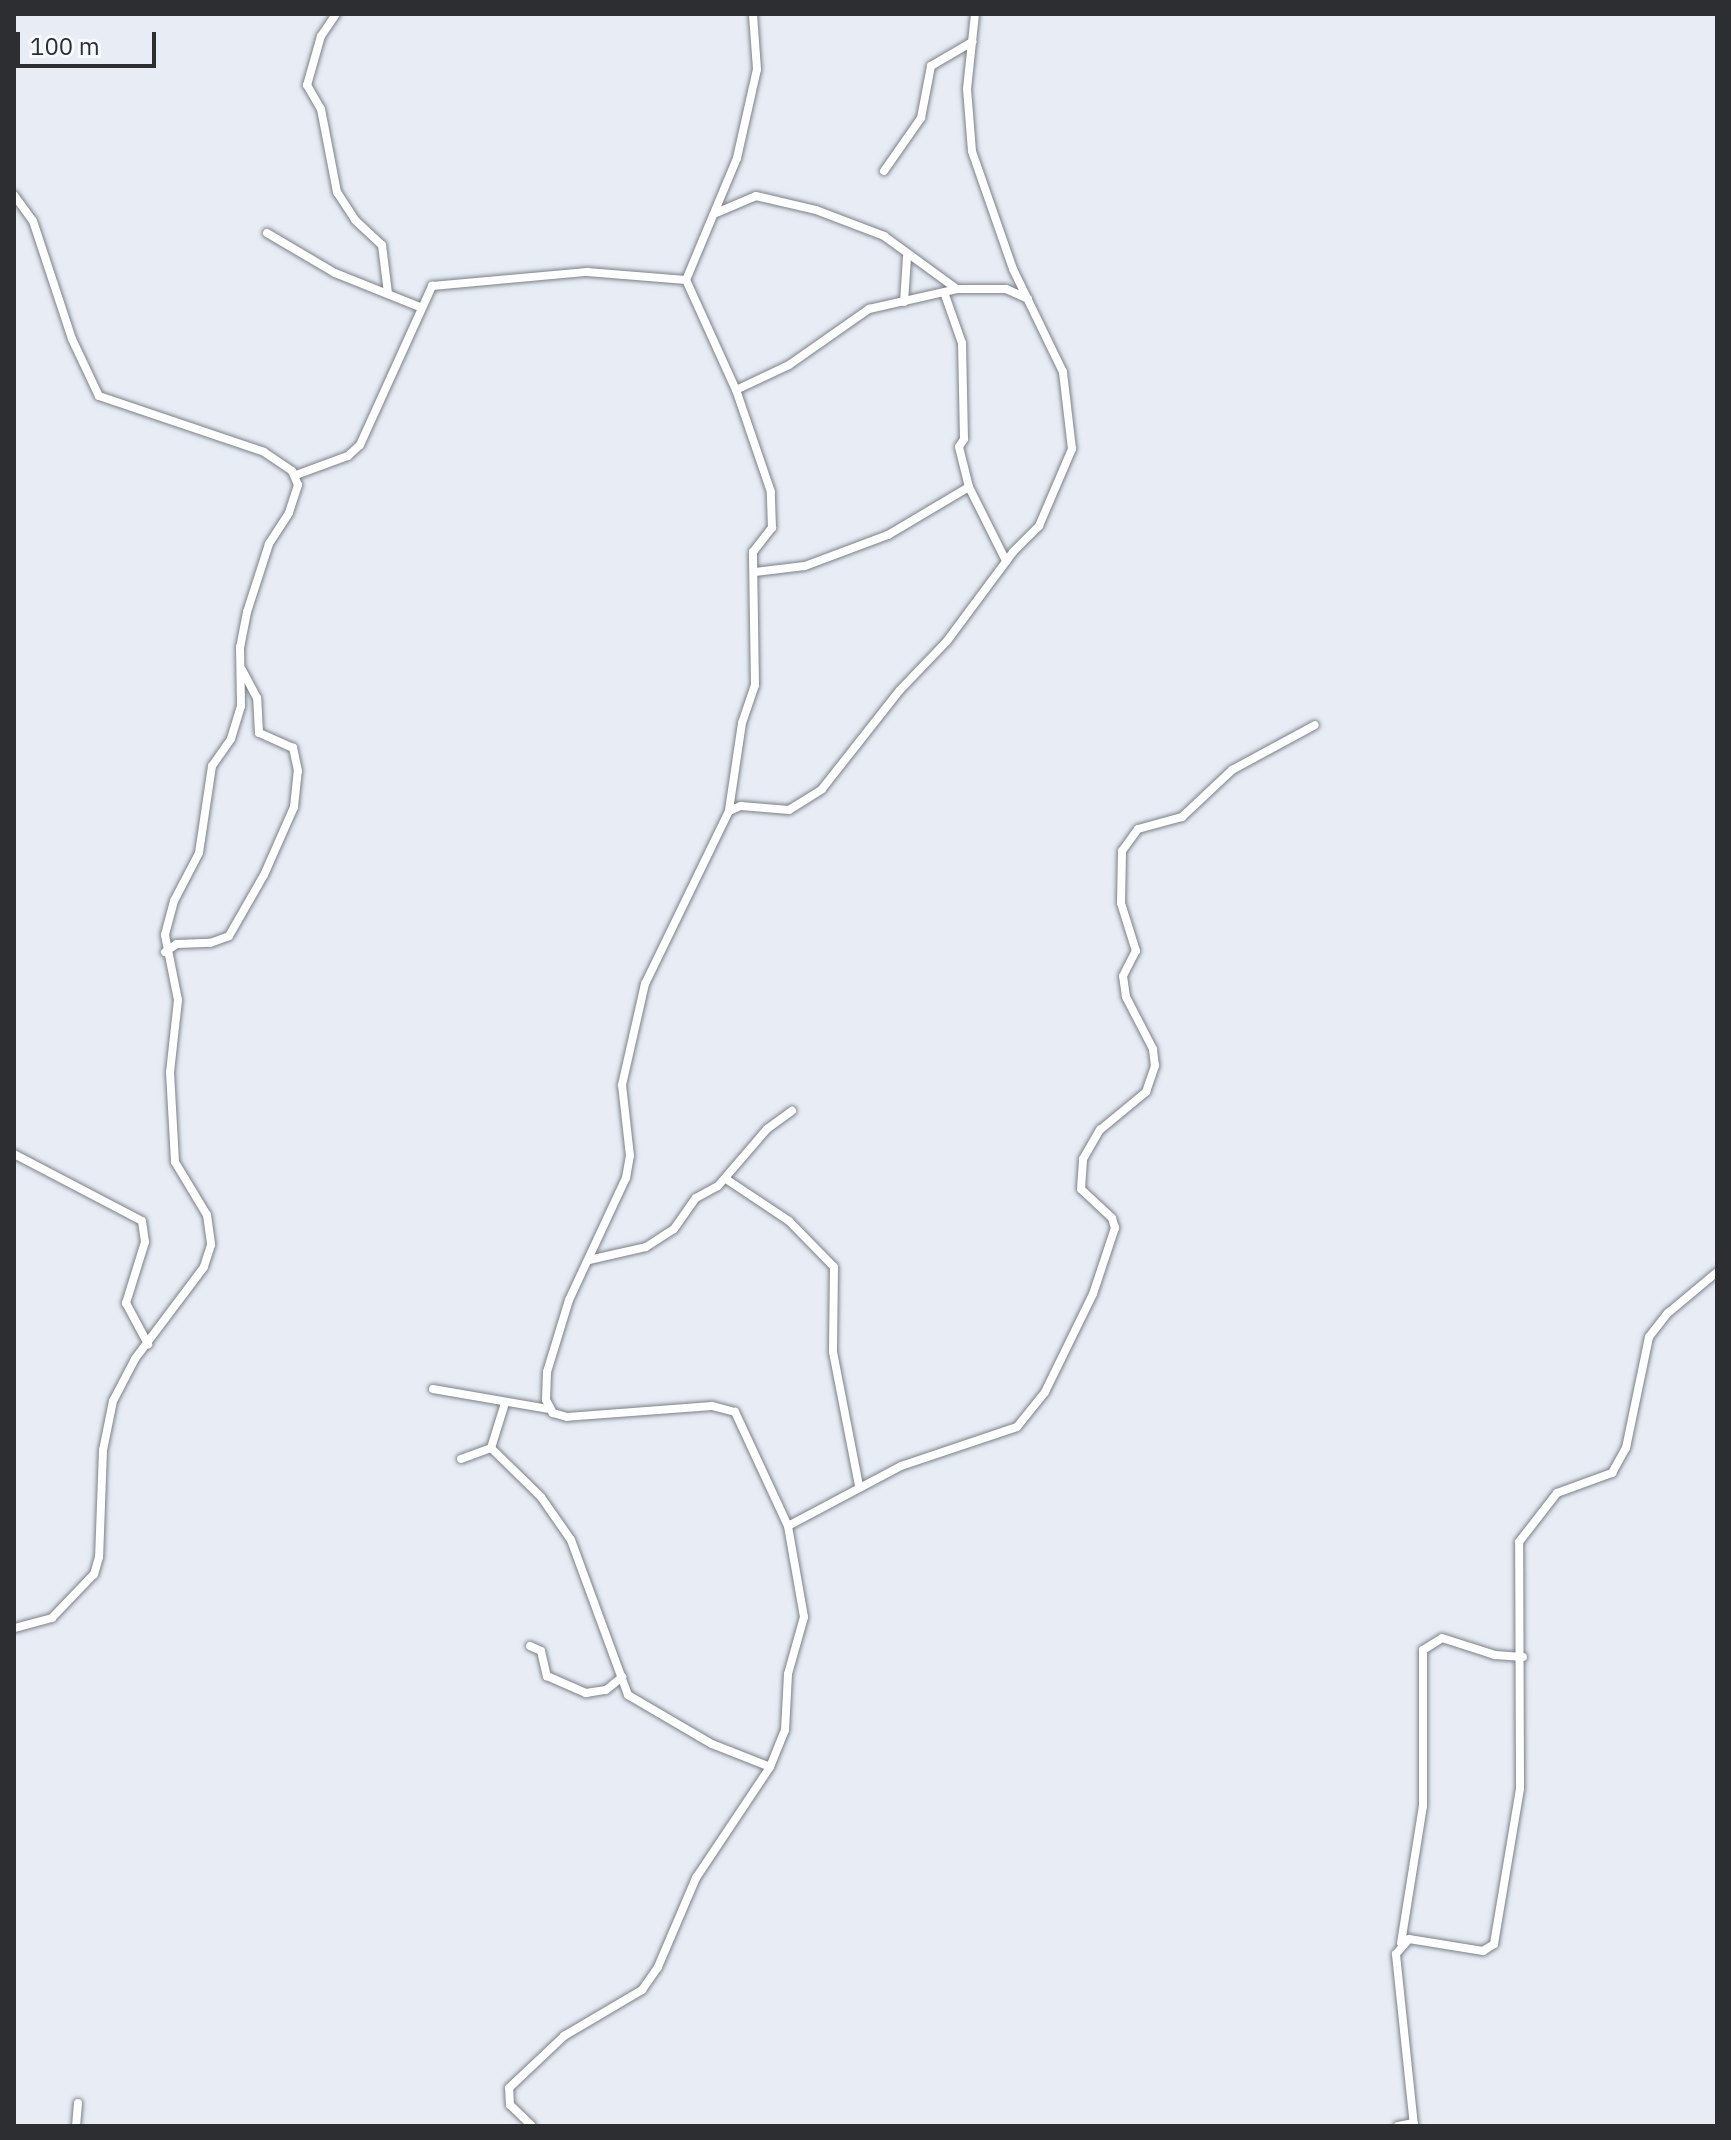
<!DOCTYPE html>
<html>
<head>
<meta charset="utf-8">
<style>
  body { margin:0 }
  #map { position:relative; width:1731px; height:2140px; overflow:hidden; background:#e7ecf5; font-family:"IBM Plex Sans",sans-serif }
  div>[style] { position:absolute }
  .roads { filter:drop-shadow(0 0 2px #7c8088) drop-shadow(0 0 2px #7c8088) }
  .street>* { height:8px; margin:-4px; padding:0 4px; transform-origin:4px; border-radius:4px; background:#fff }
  span { translate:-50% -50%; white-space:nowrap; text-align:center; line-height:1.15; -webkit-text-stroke:8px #f6f9fe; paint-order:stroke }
  .frame { position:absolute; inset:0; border:16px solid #2d2e32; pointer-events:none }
  .scale { position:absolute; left:16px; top:32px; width:140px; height:36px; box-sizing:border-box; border:4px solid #2d2e32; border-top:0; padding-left:10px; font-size:24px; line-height:28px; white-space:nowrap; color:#2d2e32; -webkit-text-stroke:6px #f6f9fe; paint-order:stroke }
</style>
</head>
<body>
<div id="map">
  <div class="roads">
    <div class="street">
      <i style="left:336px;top:14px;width:27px;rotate:124deg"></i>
      <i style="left:321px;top:36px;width:51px;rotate:105.9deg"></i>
      <i style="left:307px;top:85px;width:28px;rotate:60deg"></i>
      <i style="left:321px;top:109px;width:85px;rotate:79.1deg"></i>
      <i style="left:337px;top:192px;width:33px;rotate:57deg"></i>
      <i style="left:355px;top:220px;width:37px;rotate:43deg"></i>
      <i style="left:382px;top:245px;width:48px;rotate:82.9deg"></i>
      <i style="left:884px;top:171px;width:65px;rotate:-55.1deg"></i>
      <i style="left:921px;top:118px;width:53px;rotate:-79.1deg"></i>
      <i style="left:931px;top:66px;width:48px;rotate:-30.3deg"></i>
      <i style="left:14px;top:195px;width:32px;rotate:54deg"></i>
      <i style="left:33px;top:221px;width:124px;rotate:71.7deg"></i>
      <i style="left:72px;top:339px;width:63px;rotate:64.7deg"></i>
      <i style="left:99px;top:396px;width:174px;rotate:18.7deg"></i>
      <i style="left:264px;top:452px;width:34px;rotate:34deg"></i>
      <i style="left:292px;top:471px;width:15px;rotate:67deg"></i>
      <i style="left:298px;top:485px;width:29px;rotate:108deg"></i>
      <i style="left:289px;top:513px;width:37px;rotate:123deg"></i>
      <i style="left:269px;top:544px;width:71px;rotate:107.9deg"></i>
      <i style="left:247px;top:612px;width:36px;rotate:101deg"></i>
      <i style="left:240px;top:647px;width:59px;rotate:89deg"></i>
      <i style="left:241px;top:706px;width:34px;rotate:107deg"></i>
      <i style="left:231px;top:739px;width:33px;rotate:125deg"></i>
      <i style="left:212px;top:766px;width:88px;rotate:98.5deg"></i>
      <i style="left:199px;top:853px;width:54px;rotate:117.5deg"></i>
      <i style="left:174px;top:901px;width:35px;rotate:105deg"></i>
      <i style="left:165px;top:935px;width:66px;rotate:78.7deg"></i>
      <i style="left:178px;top:1000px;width:72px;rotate:96.3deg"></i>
      <i style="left:170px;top:1072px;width:90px;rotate:86.8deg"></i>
      <i style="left:175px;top:1162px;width:62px;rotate:58.9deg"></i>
      <i style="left:207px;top:1215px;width:30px;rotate:82deg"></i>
      <i style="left:211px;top:1245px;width:23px;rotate:108deg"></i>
      <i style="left:204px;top:1267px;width:115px;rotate:126.9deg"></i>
      <i style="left:135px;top:1359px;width:47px;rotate:117.6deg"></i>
      <i style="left:113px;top:1401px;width:50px;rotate:101.5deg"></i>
      <i style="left:103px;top:1450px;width:107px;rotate:92.1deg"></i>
      <i style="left:99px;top:1557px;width:18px;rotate:106deg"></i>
      <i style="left:94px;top:1574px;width:61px;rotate:133.7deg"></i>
      <i style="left:52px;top:1618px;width:39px;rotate:165deg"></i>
      <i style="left:716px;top:213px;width:43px;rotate:-23deg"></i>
      <i style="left:756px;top:196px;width:62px;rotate:13.1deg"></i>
      <i style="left:816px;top:210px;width:73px;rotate:20.9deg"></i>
      <i style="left:884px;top:236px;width:90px;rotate:36deg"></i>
      <i style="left:267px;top:233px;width:79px;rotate:30.5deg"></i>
      <i style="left:335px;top:273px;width:92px;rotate:21.8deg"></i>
      <i style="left:945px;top:295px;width:51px;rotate:70.5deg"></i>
      <i style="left:962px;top:343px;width:96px;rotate:88.8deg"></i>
      <i style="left:964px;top:439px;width:9px;rotate:122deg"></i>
      <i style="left:959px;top:447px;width:41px;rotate:76deg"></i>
      <i style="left:969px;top:487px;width:83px;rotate:63.4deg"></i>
      <i style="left:904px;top:302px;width:45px;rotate:-86.2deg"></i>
      <i style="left:736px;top:390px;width:59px;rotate:-25.3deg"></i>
      <i style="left:789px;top:365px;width:98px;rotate:-35deg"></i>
      <i style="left:869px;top:309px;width:90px;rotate:-12.8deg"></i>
      <i style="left:957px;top:289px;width:49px"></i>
      <i style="left:1006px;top:289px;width:24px;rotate:24deg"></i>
      <i style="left:296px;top:475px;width:55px;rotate:-20.1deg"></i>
      <i style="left:348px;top:456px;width:16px;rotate:-43deg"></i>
      <i style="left:360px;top:445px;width:175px;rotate:-65.6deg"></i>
      <i style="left:432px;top:286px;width:156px;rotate:-5.2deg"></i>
      <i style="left:587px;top:272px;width:99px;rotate:4.6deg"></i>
      <i style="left:755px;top:572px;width:50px;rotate:-6.8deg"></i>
      <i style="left:805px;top:566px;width:89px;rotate:-20.5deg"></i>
      <i style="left:888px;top:535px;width:94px;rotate:-30.7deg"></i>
      <i style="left:729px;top:810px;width:88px;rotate:-81.5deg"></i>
      <i style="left:742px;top:723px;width:40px;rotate:-71.1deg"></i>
      <i style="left:755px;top:685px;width:133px;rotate:-90.9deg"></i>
      <i style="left:753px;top:552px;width:31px;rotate:-52deg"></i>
      <i style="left:772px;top:528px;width:36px;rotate:-92deg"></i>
      <i style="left:771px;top:492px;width:108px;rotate:-108.9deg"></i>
      <i style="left:736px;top:390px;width:121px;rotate:-114.4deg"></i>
      <i style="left:686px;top:280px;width:132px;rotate:-67.3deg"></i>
      <i style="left:737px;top:158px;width:91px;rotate:-77.3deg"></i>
      <i style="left:757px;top:69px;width:55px;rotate:-94.2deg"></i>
      <i style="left:165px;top:952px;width:14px;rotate:-34deg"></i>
      <i style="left:177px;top:944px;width:33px;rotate:-2deg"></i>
      <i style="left:210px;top:943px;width:20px;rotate:-20deg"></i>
      <i style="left:229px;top:936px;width:70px;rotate:-60.2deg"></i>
      <i style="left:264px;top:875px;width:74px;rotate:-66.2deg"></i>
      <i style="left:294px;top:807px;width:36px;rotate:-84deg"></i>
      <i style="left:298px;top:771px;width:24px;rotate:-102deg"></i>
      <i style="left:293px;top:748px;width:37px;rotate:-156deg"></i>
      <i style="left:259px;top:733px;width:35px;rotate:-93deg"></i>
      <i style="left:257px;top:698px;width:32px;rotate:-118deg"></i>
      <i style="left:14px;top:1154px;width:144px;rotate:27.6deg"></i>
      <i style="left:142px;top:1221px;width:21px;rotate:82deg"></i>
      <i style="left:145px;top:1242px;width:64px;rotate:107.3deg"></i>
      <i style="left:126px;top:1303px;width:47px;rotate:61.8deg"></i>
      <i style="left:726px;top:1179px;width:76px;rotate:33.7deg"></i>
      <i style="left:789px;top:1221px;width:64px;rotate:45.6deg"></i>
      <i style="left:834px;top:1267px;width:85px;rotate:90.7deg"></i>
      <i style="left:833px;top:1352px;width:136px;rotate:79deg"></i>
      <i style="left:589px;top:1260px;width:58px;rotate:-12.8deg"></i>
      <i style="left:646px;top:1247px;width:33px;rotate:-33deg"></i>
      <i style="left:674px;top:1229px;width:38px;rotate:-55deg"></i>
      <i style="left:696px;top:1198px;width:25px;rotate:-29deg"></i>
      <i style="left:718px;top:1186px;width:75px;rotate:-49.3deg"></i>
      <i style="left:767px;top:1129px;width:31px;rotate:-36deg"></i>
      <i style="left:433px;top:1389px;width:118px;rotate:9.8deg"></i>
      <i style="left:491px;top:1448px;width:70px;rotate:44.4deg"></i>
      <i style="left:541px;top:1497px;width:52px;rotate:55.1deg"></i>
      <i style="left:571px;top:1540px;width:165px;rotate:69.8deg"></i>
      <i style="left:628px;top:1695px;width:97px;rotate:30.3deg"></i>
      <i style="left:712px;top:1744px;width:62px;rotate:21.6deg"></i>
      <i style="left:461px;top:1459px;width:32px;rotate:-20deg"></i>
      <i style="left:491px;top:1448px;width:47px;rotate:-72.7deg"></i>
      <i style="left:788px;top:1526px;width:128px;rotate:-28deg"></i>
      <i style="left:901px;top:1466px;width:122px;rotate:-18.6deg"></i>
      <i style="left:1017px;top:1427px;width:45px;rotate:-51.3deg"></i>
      <i style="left:1045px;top:1392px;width:109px;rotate:-63.9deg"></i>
      <i style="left:1093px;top:1294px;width:70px;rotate:-71.6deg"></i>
      <i style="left:1115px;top:1228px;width:10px;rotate:-107deg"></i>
      <i style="left:1112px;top:1218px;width:42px;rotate:-136.9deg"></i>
      <i style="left:1081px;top:1189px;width:30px;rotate:-86deg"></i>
      <i style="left:1083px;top:1159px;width:34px;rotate:-60deg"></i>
      <i style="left:1100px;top:1130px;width:60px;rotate:-39.6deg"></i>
      <i style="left:1146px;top:1092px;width:28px;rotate:-71deg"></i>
      <i style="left:1155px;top:1066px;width:17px;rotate:-97deg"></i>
      <i style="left:1153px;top:1049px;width:59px;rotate:-117.4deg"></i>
      <i style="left:1126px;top:997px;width:21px;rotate:-98deg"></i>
      <i style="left:1123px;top:976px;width:28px;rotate:-63deg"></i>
      <i style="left:1136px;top:951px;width:50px;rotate:-107.4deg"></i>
      <i style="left:1121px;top:903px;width:52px;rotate:-88.9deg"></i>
      <i style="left:1122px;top:851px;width:27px;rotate:-54deg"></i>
      <i style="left:1138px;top:829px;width:46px;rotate:-15.3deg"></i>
      <i style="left:1182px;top:817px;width:69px;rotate:-43.2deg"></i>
      <i style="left:1232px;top:770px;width:94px;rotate:-28.5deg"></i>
      <i style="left:530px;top:1646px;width:12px;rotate:24deg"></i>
      <i style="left:541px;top:1651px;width:26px;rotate:77deg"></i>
      <i style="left:547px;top:1676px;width:43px;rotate:23.6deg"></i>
      <i style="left:586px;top:1693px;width:20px;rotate:-9deg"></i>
      <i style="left:606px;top:1690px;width:21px;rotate:-39deg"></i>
      <i style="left:1401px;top:1943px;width:139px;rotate:-80.9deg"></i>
      <i style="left:1423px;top:1806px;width:156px;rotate:-90deg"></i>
      <i style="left:1423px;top:1650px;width:22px;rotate:-32deg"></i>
      <i style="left:1442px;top:1638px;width:56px;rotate:17.8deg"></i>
      <i style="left:1495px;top:1655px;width:28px;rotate:4deg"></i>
      <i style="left:76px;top:2126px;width:23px;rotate:-85deg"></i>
      <i style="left:532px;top:2126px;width:30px;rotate:-136deg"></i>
      <i style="left:510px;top:2105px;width:17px;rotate:-93deg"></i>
      <i style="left:509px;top:2088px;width:76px;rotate:-43.4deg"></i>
      <i style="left:564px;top:2036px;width:91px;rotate:-30.5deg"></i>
      <i style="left:642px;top:1990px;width:28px;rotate:-55deg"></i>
      <i style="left:658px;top:1967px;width:97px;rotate:-66.9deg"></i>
      <i style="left:696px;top:1878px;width:133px;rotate:-56.3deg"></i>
      <i style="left:770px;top:1767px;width:40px;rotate:-68deg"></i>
      <i style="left:785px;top:1730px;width:56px;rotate:-86.9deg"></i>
      <i style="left:788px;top:1674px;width:59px;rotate:-74.3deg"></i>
      <i style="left:804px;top:1617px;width:92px;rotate:-100deg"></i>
      <i style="left:788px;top:1526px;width:126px;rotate:-114.9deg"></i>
      <i style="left:735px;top:1412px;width:24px;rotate:-165deg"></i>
      <i style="left:712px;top:1406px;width:145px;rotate:175.7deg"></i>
      <i style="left:567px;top:1417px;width:15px;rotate:-164deg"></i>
      <i style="left:553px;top:1413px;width:15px;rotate:-118deg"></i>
      <i style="left:546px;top:1400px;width:28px;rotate:-88deg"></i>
      <i style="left:547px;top:1372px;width:75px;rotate:-73deg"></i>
      <i style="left:569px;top:1300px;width:135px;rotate:-65deg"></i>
      <i style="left:626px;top:1178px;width:22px;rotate:-80deg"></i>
      <i style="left:630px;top:1156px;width:71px;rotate:-96.4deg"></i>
      <i style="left:622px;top:1085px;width:104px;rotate:-77.2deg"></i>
      <i style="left:645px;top:984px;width:192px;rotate:-64.1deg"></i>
      <i style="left:729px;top:811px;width:13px;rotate:-23deg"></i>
      <i style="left:741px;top:806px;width:48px;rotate:4.8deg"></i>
      <i style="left:789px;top:810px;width:39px;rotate:-32deg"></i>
      <i style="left:822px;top:789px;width:126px;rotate:-51.8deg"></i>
      <i style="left:900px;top:690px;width:68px;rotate:-46.2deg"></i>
      <i style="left:947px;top:641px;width:111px;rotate:-53.4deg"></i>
      <i style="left:1013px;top:552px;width:37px;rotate:-45deg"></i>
      <i style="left:1039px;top:526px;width:84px;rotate:-66.8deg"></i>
      <i style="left:1072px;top:449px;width:78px;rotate:-96.7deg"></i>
      <i style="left:1063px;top:372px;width:114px;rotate:-115.9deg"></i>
      <i style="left:1013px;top:269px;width:125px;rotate:-109.2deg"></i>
      <i style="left:972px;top:151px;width:62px;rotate:-94.6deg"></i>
      <i style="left:967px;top:89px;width:75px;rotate:-83.9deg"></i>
      <i style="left:1398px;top:2126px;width:16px;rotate:-11deg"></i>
      <i style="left:1414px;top:2126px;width:173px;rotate:-96deg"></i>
      <i style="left:1396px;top:1954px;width:20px;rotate:-49deg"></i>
      <i style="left:1409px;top:1939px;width:75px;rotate:9.2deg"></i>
      <i style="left:1483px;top:1951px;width:13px;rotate:-32deg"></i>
      <i style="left:1494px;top:1944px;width:157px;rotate:-80.5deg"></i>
      <i style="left:1520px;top:1789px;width:247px;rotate:-90.2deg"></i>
      <i style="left:1519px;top:1542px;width:62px;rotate:-52.2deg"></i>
      <i style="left:1557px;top:1493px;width:59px;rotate:-20deg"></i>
      <i style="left:1612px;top:1473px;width:29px;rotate:-61deg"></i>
      <i style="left:1626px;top:1448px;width:113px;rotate:-78.3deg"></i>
      <i style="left:1649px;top:1337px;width:31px;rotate:-52deg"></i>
      <i style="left:1668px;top:1313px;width:64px;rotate:-39.9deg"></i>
    </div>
  </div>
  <div class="frame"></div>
  <div class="scale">100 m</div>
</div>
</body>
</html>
